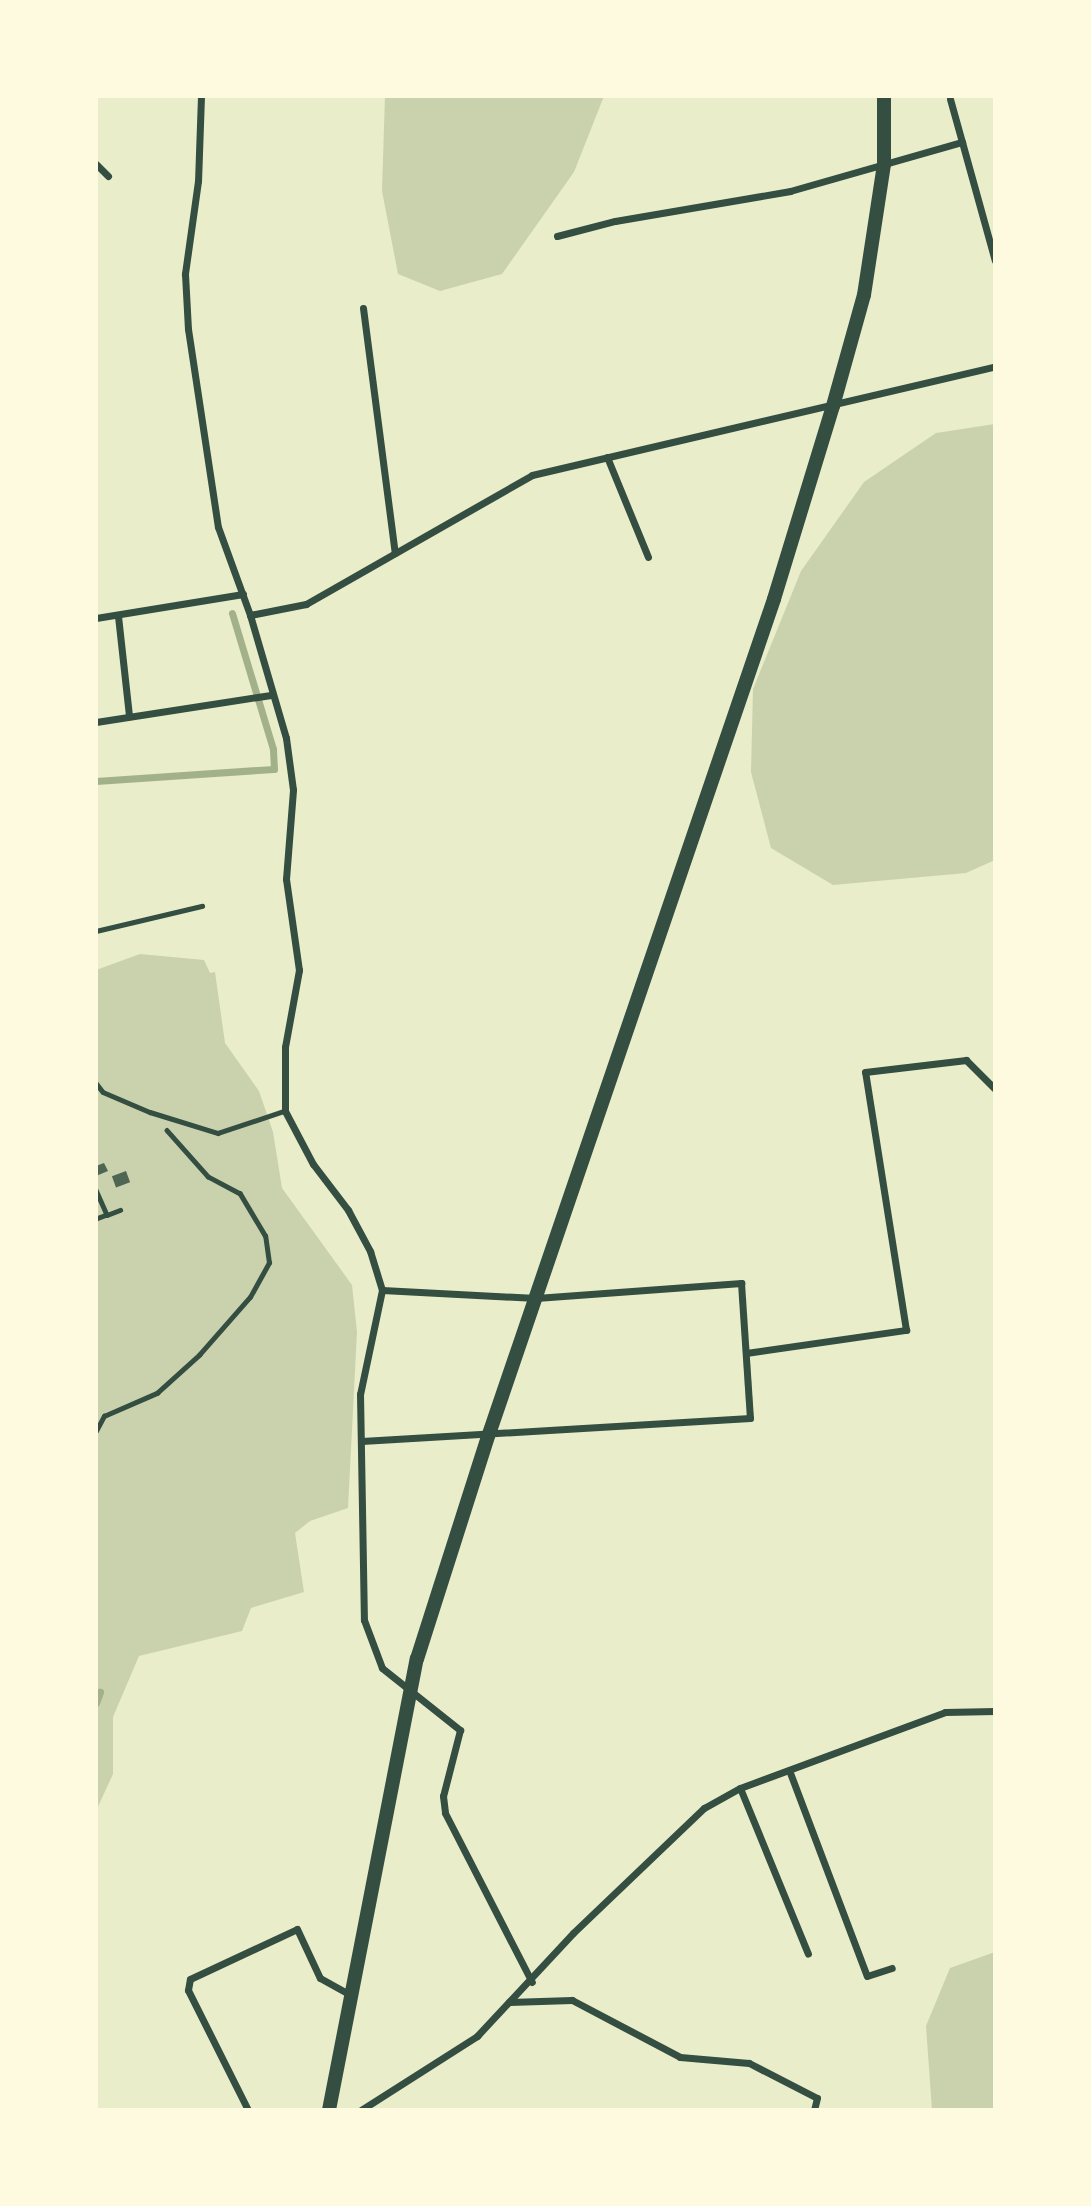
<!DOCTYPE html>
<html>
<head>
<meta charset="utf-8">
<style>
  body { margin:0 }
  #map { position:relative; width:1091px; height:2206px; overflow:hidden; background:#e9edc9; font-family:Arial,sans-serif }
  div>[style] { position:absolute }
  .green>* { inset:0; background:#cad2ad }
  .stream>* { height:7px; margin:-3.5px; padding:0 3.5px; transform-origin:3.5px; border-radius:3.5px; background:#a3b18a }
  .building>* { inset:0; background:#4f6655; transform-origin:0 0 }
  .path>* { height:4.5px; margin:-2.25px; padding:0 2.25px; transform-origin:2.25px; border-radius:2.25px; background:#344e41 }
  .service>* { height:4.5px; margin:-2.25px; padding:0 2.25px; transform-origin:2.25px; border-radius:2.25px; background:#344e41 }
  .minor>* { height:7px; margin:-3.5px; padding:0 3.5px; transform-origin:3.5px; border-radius:3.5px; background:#344e41 }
  .secondary>* { height:14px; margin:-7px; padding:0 7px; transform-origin:7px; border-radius:7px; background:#344e41 }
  span { translate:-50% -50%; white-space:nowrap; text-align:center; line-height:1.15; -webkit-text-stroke:5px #fefae0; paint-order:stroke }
  .frame { position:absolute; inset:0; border:98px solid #fefae0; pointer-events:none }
</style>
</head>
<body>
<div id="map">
  <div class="green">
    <i style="clip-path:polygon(604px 96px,574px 172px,502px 274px,440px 291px,398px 274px,382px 191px,385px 96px)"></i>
    <i style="clip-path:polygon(995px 424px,995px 860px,966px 873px,833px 885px,771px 848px,751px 772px,753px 689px,801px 571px,864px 482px,936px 433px)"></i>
    <i style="clip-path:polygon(140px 954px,204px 960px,210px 973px,215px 972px,225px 1043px,259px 1091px,273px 1132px,282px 1188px,352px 1285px,357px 1332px,348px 1508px,310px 1521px,295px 1533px,304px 1592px,251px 1608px,242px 1631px,139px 1656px,113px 1717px,113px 1774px,96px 1811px,96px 970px)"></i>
    <i style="clip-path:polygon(995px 1952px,995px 2110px,932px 2110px,926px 2026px,950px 1968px)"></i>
  </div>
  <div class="stream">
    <i style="left:96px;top:781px;width:178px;rotate:-3.9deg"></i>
    <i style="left:274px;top:769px;width:20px;rotate:-93deg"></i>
    <i style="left:273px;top:749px;width:142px;rotate:-106.8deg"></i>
    <i style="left:96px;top:1703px;width:12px;rotate:-70deg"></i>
  </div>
  <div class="building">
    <i style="clip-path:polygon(104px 1163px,108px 1171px,96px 1176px,96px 1166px)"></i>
    <i style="left:126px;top:1171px;width:12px;height:15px;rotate:70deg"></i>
  </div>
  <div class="path">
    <i style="left:96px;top:1190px;width:27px;rotate:66deg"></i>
    <i style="left:107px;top:1215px;width:12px;rotate:160deg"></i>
    <i style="left:107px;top:1215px;width:14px;rotate:-21deg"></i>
    <i style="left:96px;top:1431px;width:17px;rotate:-62deg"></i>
    <i style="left:104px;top:1416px;width:58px;rotate:-23.5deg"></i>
    <i style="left:157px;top:1393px;width:57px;rotate:-42.1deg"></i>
    <i style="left:199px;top:1355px;width:77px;rotate:-48.7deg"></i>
    <i style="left:250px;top:1297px;width:39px;rotate:-61deg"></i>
    <i style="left:269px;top:1263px;width:27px;rotate:-98deg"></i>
    <i style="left:265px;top:1236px;width:49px;rotate:-120.8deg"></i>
    <i style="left:240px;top:1194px;width:36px;rotate:-152deg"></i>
    <i style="left:208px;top:1177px;width:62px;rotate:-131.7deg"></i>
  </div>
  <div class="service">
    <i style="left:96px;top:931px;width:109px;rotate:-13.3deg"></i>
    <i style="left:96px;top:1083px;width:11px;rotate:52deg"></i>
    <i style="left:103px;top:1092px;width:51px;rotate:23.1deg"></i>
    <i style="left:150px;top:1112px;width:71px;rotate:17.2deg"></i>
    <i style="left:218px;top:1133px;width:70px;rotate:-18.4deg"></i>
  </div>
  <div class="minor">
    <i style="left:201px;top:96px;width:85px;rotate:92deg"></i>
    <i style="left:198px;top:181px;width:94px;rotate:98deg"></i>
    <i style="left:185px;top:274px;width:55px;rotate:86.9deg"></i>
    <i style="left:188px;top:329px;width:200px;rotate:81.4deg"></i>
    <i style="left:218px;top:527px;width:94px;rotate:70deg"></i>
    <i style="left:250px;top:615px;width:128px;rotate:73.7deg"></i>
    <i style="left:286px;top:738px;width:52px;rotate:82.3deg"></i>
    <i style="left:293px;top:790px;width:89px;rotate:94.5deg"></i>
    <i style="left:286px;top:879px;width:92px;rotate:81.9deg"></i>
    <i style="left:299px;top:970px;width:78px;rotate:100.3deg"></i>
    <i style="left:285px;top:1047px;width:64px;rotate:90deg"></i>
    <i style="left:285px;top:1111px;width:60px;rotate:62.2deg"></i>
    <i style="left:313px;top:1164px;width:58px;rotate:52.7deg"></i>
    <i style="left:348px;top:1210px;width:47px;rotate:61.8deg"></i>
    <i style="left:370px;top:1251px;width:41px;rotate:72.9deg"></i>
    <i style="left:382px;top:1290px;width:154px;rotate:3deg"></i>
    <i style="left:536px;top:1298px;width:206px;rotate:-4.2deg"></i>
    <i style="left:741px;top:1283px;width:135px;rotate:86.2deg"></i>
    <i style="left:750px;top:1418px;width:389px;rotate:176.6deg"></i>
    <i style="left:950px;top:99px;width:45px;rotate:74.4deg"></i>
    <i style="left:96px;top:164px;width:17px;rotate:45deg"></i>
    <i style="left:557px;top:236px;width:60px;rotate:-14.5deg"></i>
    <i style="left:615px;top:221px;width:178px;rotate:-9.7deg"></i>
    <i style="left:790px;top:191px;width:179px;rotate:-15.9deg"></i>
    <i style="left:962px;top:142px;width:123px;rotate:74.5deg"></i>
    <i style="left:363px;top:308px;width:247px;rotate:82.6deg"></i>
    <i style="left:607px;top:457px;width:108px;rotate:67.7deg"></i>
    <i style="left:250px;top:615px;width:57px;rotate:-11.1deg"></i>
    <i style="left:306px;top:604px;width:260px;rotate:-29.7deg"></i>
    <i style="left:532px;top:475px;width:476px;rotate:-13.2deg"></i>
    <i style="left:118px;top:616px;width:101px;rotate:83.7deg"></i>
    <i style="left:96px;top:618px;width:149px;rotate:-9.3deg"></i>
    <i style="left:96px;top:722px;width:177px;rotate:-8.8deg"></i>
    <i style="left:382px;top:1290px;width:106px;rotate:101.9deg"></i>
    <i style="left:360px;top:1394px;width:226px;rotate:89deg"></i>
    <i style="left:364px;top:1620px;width:51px;rotate:69.4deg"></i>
    <i style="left:382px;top:1668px;width:100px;rotate:38.5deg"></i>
    <i style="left:460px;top:1730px;width:68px;rotate:104.4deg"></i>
    <i style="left:443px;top:1796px;width:17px;rotate:83deg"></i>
    <i style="left:445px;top:1813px;width:190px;rotate:62.8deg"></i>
    <i style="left:746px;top:1353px;width:162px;rotate:-8.2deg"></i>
    <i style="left:906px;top:1330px;width:261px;rotate:-99deg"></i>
    <i style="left:865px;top:1072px;width:102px;rotate:-6.8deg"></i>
    <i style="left:966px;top:1060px;width:41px;rotate:45deg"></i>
    <i style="left:789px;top:1770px;width:220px;rotate:69.3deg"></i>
    <i style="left:867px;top:1976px;width:26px;rotate:-18deg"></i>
    <i style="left:740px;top:1788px;width:179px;rotate:67.7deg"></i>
    <i style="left:509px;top:2002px;width:63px;rotate:-1.8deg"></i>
    <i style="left:572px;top:2000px;width:122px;rotate:27.8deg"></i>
    <i style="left:680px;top:2057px;width:69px;rotate:5deg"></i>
    <i style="left:749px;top:2063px;width:76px;rotate:27.2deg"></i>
    <i style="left:817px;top:2098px;width:12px;rotate:104deg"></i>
    <i style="left:248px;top:2110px;width:134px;rotate:-116.6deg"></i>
    <i style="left:188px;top:1990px;width:11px;rotate:-80deg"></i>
    <i style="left:190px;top:1979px;width:118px;rotate:-25deg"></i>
    <i style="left:297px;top:1929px;width:54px;rotate:64.9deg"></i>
    <i style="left:320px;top:1978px;width:35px;rotate:29deg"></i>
    <i style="left:361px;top:2110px;width:138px;rotate:-32.5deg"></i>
    <i style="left:477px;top:2036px;width:141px;rotate:-47deg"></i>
    <i style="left:573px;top:1933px;width:181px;rotate:-43.7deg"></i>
    <i style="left:704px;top:1808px;width:41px;rotate:-29.1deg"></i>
    <i style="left:740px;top:1788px;width:219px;rotate:-20.3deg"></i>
    <i style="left:945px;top:1712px;width:50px;rotate:-1.1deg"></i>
  </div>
  <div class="secondary">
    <i style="left:329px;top:2110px;width:460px;rotate:-79deg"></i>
    <i style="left:417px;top:1659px;width:236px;rotate:-72.3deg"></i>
    <i style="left:489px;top:1434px;width:882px;rotate:-71.15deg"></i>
    <i style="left:774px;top:599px;width:202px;rotate:-73deg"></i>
    <i style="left:833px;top:406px;width:115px;rotate:-74.4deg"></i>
    <i style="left:864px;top:295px;width:133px;rotate:-81.3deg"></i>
    <i style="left:884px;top:164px;width:68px;rotate:-90deg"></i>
  </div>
  <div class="frame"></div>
</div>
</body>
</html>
